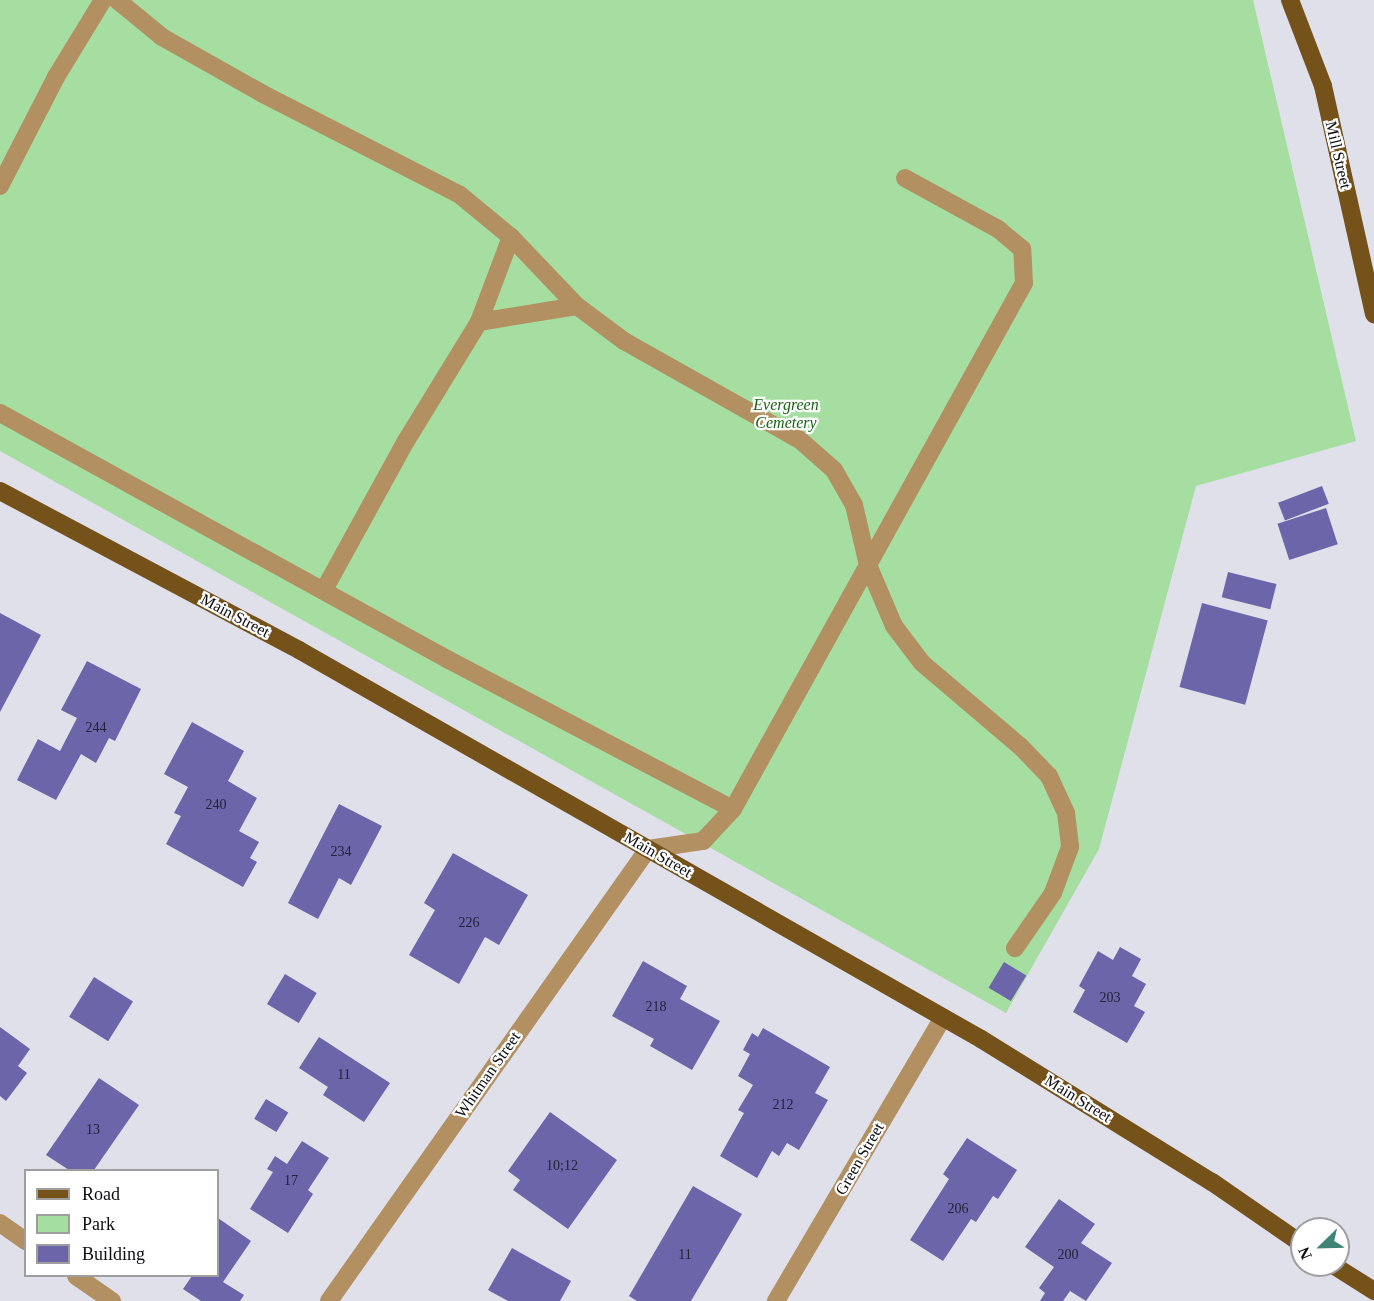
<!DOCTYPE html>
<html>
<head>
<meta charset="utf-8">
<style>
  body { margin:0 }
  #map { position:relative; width:1374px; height:1301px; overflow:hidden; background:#e0e0eb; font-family:Georgia,serif }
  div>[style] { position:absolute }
  .green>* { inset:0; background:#a5dea0 }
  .building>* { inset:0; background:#6c65aa; transform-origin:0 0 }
  .minor>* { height:18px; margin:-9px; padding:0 9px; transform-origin:9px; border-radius:9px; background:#b29062 }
  .major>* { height:18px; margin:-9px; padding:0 9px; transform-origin:9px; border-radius:9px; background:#75521a }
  span { translate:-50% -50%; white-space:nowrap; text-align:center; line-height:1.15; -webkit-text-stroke:4.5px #fff; paint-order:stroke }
  .number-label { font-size:14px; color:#242236 }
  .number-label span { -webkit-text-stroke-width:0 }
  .street-label { font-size:16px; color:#0c0c0f }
  .park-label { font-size:16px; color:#166413; font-style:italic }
  .legend { position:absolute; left:24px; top:1169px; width:195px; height:108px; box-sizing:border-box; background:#fff; border:2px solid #9e9e9f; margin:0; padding:8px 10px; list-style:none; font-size:18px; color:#0c0c0f }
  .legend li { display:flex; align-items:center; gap:12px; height:30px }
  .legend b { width:30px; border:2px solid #9e9e9f }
  .north { position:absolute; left:1290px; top:1217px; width:60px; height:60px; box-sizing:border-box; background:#fff; border:2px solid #9e9e9f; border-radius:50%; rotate:247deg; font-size:16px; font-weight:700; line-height:24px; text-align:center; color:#0c0c0f }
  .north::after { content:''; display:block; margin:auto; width:21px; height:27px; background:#418477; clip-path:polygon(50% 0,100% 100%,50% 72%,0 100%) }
</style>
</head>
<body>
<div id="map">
  <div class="green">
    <i style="clip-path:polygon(0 0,1253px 0,1356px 441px,1196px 486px,1099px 849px,1006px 1013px,0 451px)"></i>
  </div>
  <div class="building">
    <i style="left:1322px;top:486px;width:19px;height:47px;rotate:69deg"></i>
    <i style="left:1326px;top:508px;width:38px;height:51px;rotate:72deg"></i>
    <i style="left:1228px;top:572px;width:50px;height:26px;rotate:14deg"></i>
    <i style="left:1202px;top:603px;width:68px;height:87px;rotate:15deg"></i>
    <i style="clip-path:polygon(0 613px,41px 635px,0 712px)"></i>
    <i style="clip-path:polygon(87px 661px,141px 689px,115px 741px,109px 738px,96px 763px,81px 754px,56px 800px,17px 780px,38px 739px,60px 751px,77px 718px,61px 710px)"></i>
    <i style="clip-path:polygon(192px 722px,244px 751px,228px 781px,257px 798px,239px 831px,259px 842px,250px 858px,257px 862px,243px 887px,166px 844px,181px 816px,174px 813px,188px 787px,164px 774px)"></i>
    <i style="clip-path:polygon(339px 804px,382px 826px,351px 885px,339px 878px,318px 919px,288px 903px)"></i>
    <i style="clip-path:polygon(453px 853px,528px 895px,499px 945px,485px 937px,459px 984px,409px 955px,435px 910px,424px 903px)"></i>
    <i style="clip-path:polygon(1120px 947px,1141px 959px,1132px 976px,1146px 984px,1134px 1006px,1145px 1012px,1127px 1043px,1073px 1012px,1085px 990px,1079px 986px,1098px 951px,1113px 960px)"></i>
    <i style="clip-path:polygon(643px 961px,687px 986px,680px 999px,720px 1021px,692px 1070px,650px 1046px,654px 1039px,612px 1016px)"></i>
    <i style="left:1004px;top:962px;width:26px;height:30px;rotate:31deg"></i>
    <i style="left:285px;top:974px;width:37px;height:35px;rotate:31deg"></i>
    <i style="left:94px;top:977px;width:46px;height:47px;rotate:32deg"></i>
    <i style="clip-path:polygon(0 1027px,30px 1049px,18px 1066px,27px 1073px,6px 1101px,0 1096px)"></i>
    <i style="clip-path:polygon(763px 1028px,830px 1067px,815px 1093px,828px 1100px,799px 1150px,787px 1143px,779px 1156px,772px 1151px,757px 1178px,720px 1156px,744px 1113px,738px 1110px,753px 1085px,738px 1076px,750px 1054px,743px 1050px,752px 1033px,758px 1037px)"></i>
    <i style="clip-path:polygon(319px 1037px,390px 1083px,364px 1122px,323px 1095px,328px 1087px,299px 1068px)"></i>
    <i style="clip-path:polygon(99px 1078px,139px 1105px,94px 1170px,69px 1170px,46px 1155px)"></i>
    <i style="left:266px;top:1099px;width:26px;height:23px;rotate:31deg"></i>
    <i style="clip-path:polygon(550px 1112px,617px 1160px,568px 1229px,513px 1190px,520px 1180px,508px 1171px)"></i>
    <i style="clip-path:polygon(967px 1138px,1017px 1170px,998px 1199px,993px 1196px,976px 1222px,971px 1219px,943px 1261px,910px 1240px,949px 1179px,943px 1174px)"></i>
    <i style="clip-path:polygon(302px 1141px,329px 1158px,308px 1190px,313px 1194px,288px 1233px,250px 1209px,273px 1172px,267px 1169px,275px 1156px,287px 1164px)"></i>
    <i style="clip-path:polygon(693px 1186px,742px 1214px,691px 1301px,637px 1301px,629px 1296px)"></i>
    <i style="clip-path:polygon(1059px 1199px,1095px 1224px,1081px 1243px,1112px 1263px,1086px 1301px,1070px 1291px,1063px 1301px,1040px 1301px,1045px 1293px,1039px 1288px,1054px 1267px,1025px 1247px)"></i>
    <i style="clip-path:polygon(218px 1218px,251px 1241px,223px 1282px,244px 1295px,240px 1301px,201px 1301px,183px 1289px,192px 1276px,218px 1276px)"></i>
    <i style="clip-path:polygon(512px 1248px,571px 1281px,560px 1301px,508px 1301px,488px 1290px)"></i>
  </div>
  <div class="minor">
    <i style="left:117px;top:0;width:58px;rotate:39.4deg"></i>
    <i style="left:162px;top:37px;width:116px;rotate:29.4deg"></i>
    <i style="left:263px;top:94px;width:221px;rotate:27.1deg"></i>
    <i style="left:460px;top:195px;width:66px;rotate:39.5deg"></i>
    <i style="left:511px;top:237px;width:95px;rotate:46.3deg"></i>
    <i style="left:577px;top:306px;width:59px;rotate:36.7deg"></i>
    <i style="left:624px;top:341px;width:202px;rotate:29.4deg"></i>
    <i style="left:800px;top:440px;width:45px;rotate:41.4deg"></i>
    <i style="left:834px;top:470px;width:40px;rotate:60.3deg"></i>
    <i style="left:854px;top:505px;width:62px;rotate:76.9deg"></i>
    <i style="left:868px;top:565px;width:66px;rotate:66.9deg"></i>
    <i style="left:894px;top:626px;width:46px;rotate:52.9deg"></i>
    <i style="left:922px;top:663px;width:128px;rotate:40.3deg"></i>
    <i style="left:1020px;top:746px;width:42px;rotate:46deg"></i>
    <i style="left:1049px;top:776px;width:41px;rotate:65.3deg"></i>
    <i style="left:1066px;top:813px;width:34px;rotate:83deg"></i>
    <i style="left:1070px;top:847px;width:49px;rotate:110.3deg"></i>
    <i style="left:1053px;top:893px;width:67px;rotate:124.6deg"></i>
    <i style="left:0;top:186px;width:123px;rotate:-62.8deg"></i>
    <i style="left:56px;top:77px;width:90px;rotate:-58.6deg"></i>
    <i style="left:479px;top:322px;width:91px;rotate:-69.4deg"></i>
    <i style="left:0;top:413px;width:510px;rotate:28.83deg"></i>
    <i style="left:447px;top:659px;width:323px;rotate:27.7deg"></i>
    <i style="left:324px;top:590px;width:170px;rotate:-61.2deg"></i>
    <i style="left:406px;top:441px;width:140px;rotate:-58.5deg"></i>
    <i style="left:479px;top:322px;width:99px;rotate:-9.3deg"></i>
    <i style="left:0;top:1223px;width:32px;rotate:35deg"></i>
    <i style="left:76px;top:1276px;width:44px;rotate:34.8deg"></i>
    <i style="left:329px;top:1301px;width:553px;rotate:-54.79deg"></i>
    <i style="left:648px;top:849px;width:56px;rotate:-8.3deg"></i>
    <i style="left:703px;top:841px;width:44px;rotate:-46.8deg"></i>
    <i style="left:733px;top:809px;width:601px;rotate:-61.05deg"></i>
    <i style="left:1024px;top:283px;width:34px;rotate:-93deg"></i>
    <i style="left:1022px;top:249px;width:31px;rotate:-140deg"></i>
    <i style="left:998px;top:229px;width:106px;rotate:-151.3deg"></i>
    <i style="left:776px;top:1301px;width:329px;rotate:-59.5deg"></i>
  </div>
  <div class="major">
    <i style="left:1290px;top:0;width:92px;rotate:69deg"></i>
    <i style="left:1323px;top:86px;width:234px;rotate:77.4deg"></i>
    <i style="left:0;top:491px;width:339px;rotate:28deg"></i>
    <i style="left:299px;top:650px;width:785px;rotate:29.7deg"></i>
    <i style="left:981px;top:1039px;width:272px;rotate:31.8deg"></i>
    <i style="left:1212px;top:1182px;width:109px;rotate:34.6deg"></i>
    <i style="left:1333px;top:1265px;width:49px;rotate:32.4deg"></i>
  </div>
  <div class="number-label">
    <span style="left:96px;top:728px">244</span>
    <span style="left:216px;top:805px">240</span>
    <span style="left:341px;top:852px">234</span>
    <span style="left:469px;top:923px">226</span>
    <span style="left:1110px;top:998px">203</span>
    <span style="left:656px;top:1007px">218</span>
    <span style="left:344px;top:1075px">11</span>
    <span style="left:783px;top:1105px">212</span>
    <span style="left:93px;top:1130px">13</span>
    <span style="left:562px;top:1166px">10;12</span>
    <span style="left:291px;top:1181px">17</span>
    <span style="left:958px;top:1209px">206</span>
    <span style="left:685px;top:1255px">11</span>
    <span style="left:1068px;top:1255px">200</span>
  </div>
  <div class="street-label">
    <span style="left:1338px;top:155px;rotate:77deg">Mill Street</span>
    <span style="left:235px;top:616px;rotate:28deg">Main Street</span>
    <span style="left:658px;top:855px;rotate:30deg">Main Street</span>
    <span style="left:488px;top:1075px;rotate:-55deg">Whitman Street</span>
    <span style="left:1078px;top:1099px;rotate:32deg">Main Street</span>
    <span style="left:860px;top:1159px;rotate:-60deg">Green Street</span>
  </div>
  <div class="park-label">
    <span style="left:786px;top:414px">Evergreen<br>Cemetery</span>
  </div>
  <ul class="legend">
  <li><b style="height:8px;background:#75521a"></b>Road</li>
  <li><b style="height:16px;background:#a5dea0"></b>Park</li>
  <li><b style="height:16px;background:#6c65aa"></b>Building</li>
  </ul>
  <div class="north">N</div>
</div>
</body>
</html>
